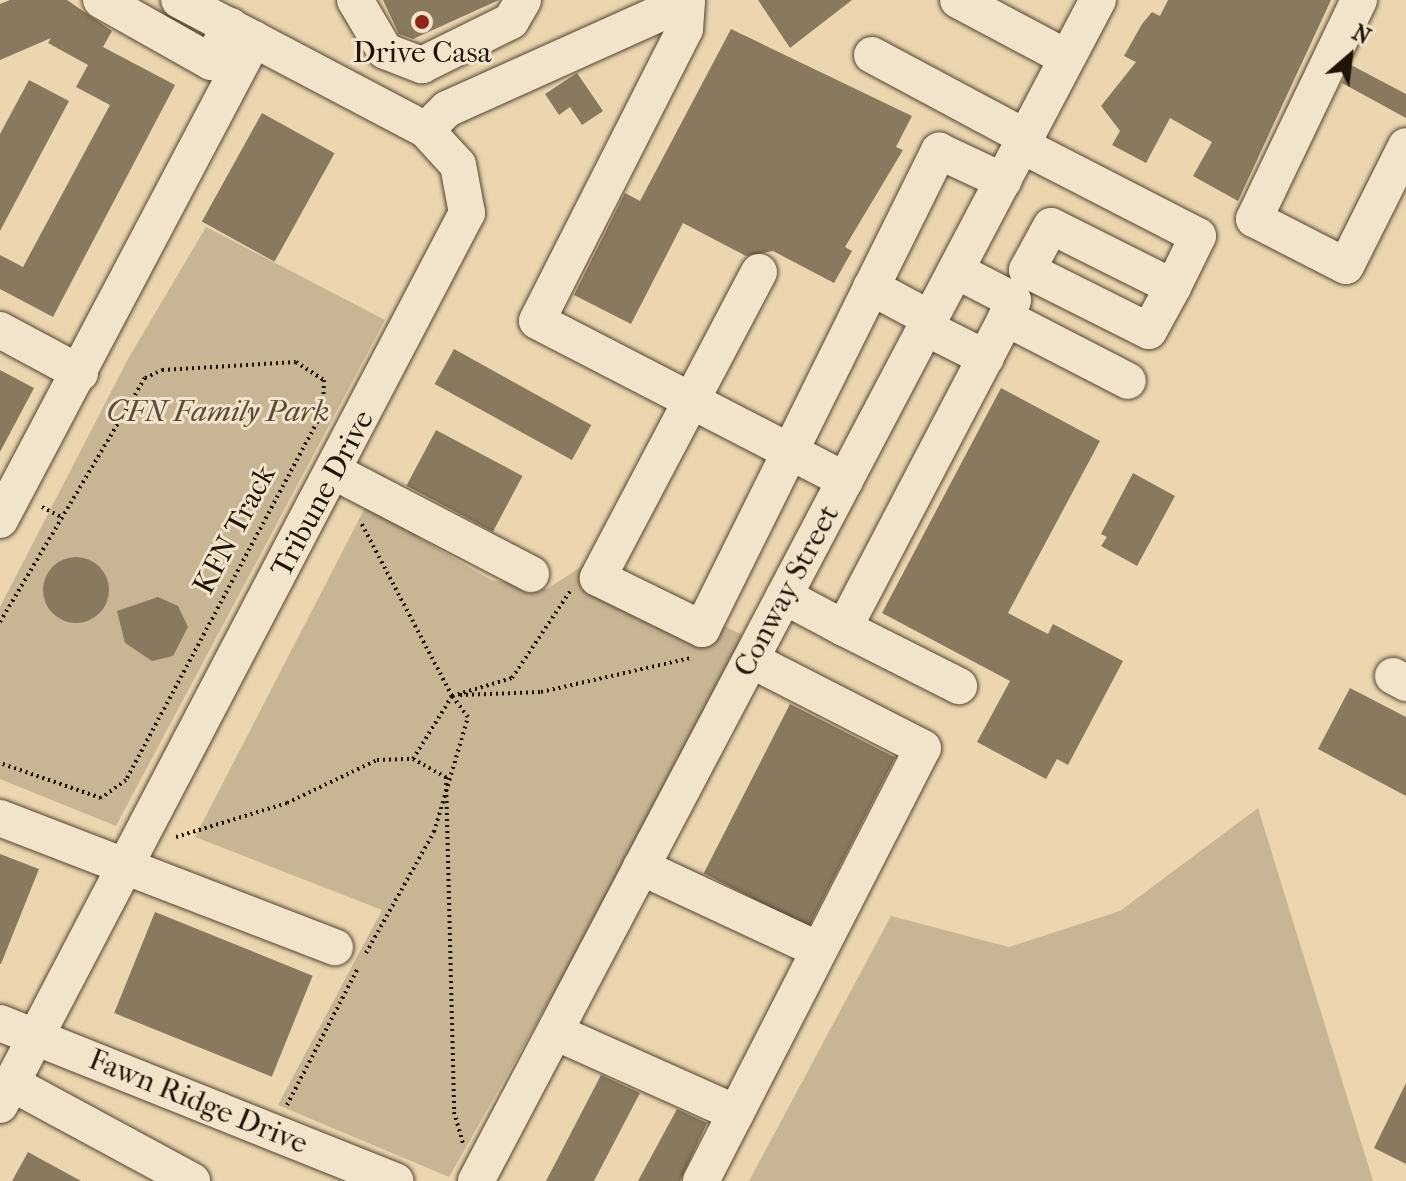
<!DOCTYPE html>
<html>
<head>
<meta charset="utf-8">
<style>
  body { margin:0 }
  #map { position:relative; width:1406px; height:1181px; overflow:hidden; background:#ebd6af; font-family:"IM FELL French Canon",serif }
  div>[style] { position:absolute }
  .green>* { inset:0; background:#c8b593 }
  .building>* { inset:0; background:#89795f; transform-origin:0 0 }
  .round { border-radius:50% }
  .path>* { height:4px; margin-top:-2px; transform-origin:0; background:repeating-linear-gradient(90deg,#1f1408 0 2px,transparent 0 6px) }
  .roads { filter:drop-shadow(0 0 2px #524432) drop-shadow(0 0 2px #524432) }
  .minor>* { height:36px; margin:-18px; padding:0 18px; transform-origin:18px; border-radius:18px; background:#f2e4cb }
  .dots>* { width:22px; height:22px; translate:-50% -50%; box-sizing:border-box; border:4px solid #f2e4cb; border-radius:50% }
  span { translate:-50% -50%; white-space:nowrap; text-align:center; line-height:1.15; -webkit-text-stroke:6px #f2e4cb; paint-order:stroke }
  .poi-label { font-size:30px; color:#1f1408 }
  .park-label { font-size:30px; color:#5a4c39; font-style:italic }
  .street-label { font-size:30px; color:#1f1408 }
  .north { position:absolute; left:1310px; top:16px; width:80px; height:80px; -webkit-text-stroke:6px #f2e4cb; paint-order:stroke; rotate:28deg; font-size:22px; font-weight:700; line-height:32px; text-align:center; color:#1f1408 }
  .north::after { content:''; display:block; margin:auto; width:28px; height:36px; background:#1f1408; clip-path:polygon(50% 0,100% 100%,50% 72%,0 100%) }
</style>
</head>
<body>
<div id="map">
  <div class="green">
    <i style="clip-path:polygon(206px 227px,385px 320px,116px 826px,0 779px,0 607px,128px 359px)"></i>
    <i style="clip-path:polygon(383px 473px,421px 539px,491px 580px,547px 589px,587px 563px,754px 640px,449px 1177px,278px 1105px,382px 910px,195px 837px)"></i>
    <i style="clip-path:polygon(1258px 808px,1373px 1181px,749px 1181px,891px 916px,1009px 947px,1120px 911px)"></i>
  </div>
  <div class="building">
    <i style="clip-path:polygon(10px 0,67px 0,112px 31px,103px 47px,175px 85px,53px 317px,0 289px,0 255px,23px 267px,110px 105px,76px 87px,88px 65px,48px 43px,51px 38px,0 60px,0 4px)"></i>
    <i style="clip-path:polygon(383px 0,499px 0,413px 39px,399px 34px)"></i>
    <i style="clip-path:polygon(758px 0,852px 0,790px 48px)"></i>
    <i style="clip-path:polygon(1168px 0,1331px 0,1238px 201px,1193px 176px,1212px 142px,1170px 118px,1146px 163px,1112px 145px,1120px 131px,1101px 106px,1136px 62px,1124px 56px,1142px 24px,1152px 12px,1160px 16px)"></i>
    <i style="clip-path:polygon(731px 29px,912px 116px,896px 147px,903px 150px,845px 247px,852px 251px,834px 283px,773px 251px,746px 256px,683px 223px,631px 324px,574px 295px,625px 193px,640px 201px)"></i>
    <i style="clip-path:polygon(1351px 65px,1406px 94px,1406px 118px,1342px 83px)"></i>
    <i style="clip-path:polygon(577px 73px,603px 111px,582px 125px,570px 107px,559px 115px,545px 94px)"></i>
    <i style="clip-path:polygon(29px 80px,69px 101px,0 231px,0 134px)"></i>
    <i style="left:262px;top:113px;width:83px;height:124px;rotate:29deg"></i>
    <i style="left:454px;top:349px;width:157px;height:40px;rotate:29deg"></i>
    <i style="clip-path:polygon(0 370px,34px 388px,0 452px)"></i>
    <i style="clip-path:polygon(1001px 388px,1100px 441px,1008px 613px,1048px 634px,1053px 624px,1123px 661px,1068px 765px,1057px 759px,1046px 779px,977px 742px,1010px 681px,882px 613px)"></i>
    <i style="left:436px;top:430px;width:98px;height:63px;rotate:28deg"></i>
    <i style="clip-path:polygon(1133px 473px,1175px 496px,1137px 566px,1101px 546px,1107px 537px,1101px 534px)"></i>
    <i class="round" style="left:43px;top:557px;width:66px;height:66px"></i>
    <i style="clip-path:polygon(158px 597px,178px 606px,188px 627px,173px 656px,152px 661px,125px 643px,117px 611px)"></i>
    <i style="clip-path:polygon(1350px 688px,1406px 717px,1406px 796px,1318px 749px)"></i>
    <i style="left:790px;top:704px;width:118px;height:190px;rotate:27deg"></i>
    <i style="clip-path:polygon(0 854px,39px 869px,1px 964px,0 964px)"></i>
    <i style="left:155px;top:912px;width:170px;height:109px;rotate:22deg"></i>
    <i style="clip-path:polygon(601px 1075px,640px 1093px,594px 1181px,546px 1181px)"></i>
    <i style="clip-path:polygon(1406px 1083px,1406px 1164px,1374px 1148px)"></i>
    <i style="clip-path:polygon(677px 1109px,707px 1123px,680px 1181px,638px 1181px)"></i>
    <i style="clip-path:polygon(28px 1152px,81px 1181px,12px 1181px)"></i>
  </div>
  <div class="path">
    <i style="left:42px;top:507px;width:21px;rotate:28deg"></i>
    <i style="left:0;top:622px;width:284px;rotate:-59.3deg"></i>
    <i style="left:145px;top:378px;width:19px;rotate:-25deg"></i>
    <i style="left:162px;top:370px;width:134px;rotate:-3.4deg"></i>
    <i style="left:296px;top:362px;width:33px;rotate:33deg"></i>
    <i style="left:324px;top:380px;width:31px;rotate:92deg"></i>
    <i style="left:323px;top:411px;width:418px;rotate:118.1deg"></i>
    <i style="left:126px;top:780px;width:31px;rotate:144deg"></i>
    <i style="left:101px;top:798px;width:107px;rotate:-160.9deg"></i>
    <i style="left:460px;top:695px;width:81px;rotate:-2.1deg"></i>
    <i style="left:541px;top:692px;width:154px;rotate:-12.8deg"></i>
    <i style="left:413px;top:759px;width:38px;rotate:29deg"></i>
    <i style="left:446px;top:777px;width:335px;rotate:88.6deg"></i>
    <i style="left:454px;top:1112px;width:32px;rotate:74deg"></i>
    <i style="left:176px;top:837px;width:116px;rotate:-17deg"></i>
    <i style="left:287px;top:803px;width:100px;rotate:-25.5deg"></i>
    <i style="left:377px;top:760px;width:36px;rotate:-2deg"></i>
    <i style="left:413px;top:759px;width:74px;rotate:-58.2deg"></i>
    <i style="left:452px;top:696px;width:198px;rotate:-117.7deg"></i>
    <i style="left:366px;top:953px;width:139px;rotate:-60.7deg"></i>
    <i style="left:434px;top:832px;width:120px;rotate:-73.5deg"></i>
    <i style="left:468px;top:717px;width:26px;rotate:-127deg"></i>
    <i style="left:452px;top:696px;width:63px;rotate:-16.7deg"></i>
    <i style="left:512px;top:678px;width:106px;rotate:-56.2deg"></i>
    <i style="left:287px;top:1105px;width:154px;rotate:-62.6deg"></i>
  </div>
  <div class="roads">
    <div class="minor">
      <i style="left:101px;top:0;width:126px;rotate:29.4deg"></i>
      <i style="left:211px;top:62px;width:41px;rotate:-62.2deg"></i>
      <i style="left:355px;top:0;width:59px;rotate:59.5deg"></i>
      <i style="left:385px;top:51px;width:40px;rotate:21deg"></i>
      <i style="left:422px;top:65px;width:99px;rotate:-26.3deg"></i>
      <i style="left:511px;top:21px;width:24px;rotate:-60deg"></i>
      <i style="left:958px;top:0;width:123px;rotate:28deg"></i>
      <i style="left:1359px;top:0;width:243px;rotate:115.6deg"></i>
      <i style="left:1254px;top:219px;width:103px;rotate:27.1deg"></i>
      <i style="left:1346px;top:266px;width:134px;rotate:-63.4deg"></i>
      <i style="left:872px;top:55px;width:174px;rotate:28.2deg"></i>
      <i style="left:426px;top:130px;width:30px;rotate:-45deg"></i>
      <i style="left:447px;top:109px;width:263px;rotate:-24.2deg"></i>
      <i style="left:687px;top:1px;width:28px;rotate:94deg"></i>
      <i style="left:685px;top:29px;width:327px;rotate:116.9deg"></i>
      <i style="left:537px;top:321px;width:347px;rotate:27.3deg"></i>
      <i style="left:1021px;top:145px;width:199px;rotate:27.2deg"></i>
      <i style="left:1198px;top:236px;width:57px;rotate:116.1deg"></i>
      <i style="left:1173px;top:287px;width:136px;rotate:-153.4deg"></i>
      <i style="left:1051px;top:226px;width:50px;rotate:118.6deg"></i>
      <i style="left:1027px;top:270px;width:136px;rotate:26.6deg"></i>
      <i style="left:1149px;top:331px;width:50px;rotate:-61.4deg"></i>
      <i style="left:957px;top:271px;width:63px;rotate:27.4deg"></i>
      <i style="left:1013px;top:300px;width:19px;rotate:111deg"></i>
      <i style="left:759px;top:272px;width:346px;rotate:117.8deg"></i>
      <i style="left:598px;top:578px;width:116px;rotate:26.1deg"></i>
      <i style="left:702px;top:629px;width:534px;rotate:-63.63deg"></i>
      <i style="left:939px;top:151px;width:71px;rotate:25.1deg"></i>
      <i style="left:871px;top:287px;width:68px;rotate:28.1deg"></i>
      <i style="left:926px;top:328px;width:67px;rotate:26.6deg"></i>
      <i style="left:0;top:330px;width:91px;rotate:28.3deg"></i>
      <i style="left:335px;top:472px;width:221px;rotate:27.5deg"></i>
      <i style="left:0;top:520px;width:544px;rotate:-62.16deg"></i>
      <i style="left:784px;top:596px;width:68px;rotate:28.1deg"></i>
      <i style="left:844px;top:628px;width:350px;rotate:-62.4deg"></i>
      <i style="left:1006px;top:318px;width:137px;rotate:27.3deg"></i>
      <i style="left:844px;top:628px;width:129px;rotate:26.8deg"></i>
      <i style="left:1393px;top:676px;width:15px;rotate:28deg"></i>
      <i style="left:0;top:818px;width:359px;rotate:21.1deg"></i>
      <i style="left:641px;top:867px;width:196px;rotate:25deg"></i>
      <i style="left:0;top:1023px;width:426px;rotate:21.8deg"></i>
      <i style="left:555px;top:1032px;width:198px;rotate:24.1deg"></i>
      <i style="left:736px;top:1113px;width:410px;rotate:-62.9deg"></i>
      <i style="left:923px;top:748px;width:193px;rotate:-152.9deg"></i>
      <i style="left:11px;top:1083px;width:206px;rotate:28.4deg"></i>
      <i style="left:0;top:1105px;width:1007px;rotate:-62.37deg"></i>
      <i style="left:467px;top:213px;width:49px;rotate:-100.6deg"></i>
      <i style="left:458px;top:165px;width:47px;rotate:-132.4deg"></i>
      <i style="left:426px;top:130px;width:279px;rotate:-152.2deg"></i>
      <i style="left:476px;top:1181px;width:1335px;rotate:-62.23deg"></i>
      <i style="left:701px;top:1181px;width:76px;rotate:-62.8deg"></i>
    </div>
  </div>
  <div class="dots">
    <i style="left:422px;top:22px;background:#8f2418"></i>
  </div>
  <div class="poi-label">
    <span style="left:422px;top:53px">Drive Casa</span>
  </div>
  <div class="park-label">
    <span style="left:218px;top:412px">CFN Family Park</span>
  </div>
  <div class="street-label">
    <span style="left:323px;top:494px;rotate:-62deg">Tribune Drive</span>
    <span style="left:235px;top:530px;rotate:-62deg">KFN Track</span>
    <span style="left:787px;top:591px;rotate:-62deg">Conway Street</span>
    <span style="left:198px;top:1102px;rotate:22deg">Fawn Ridge Drive</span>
  </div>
  <div class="north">N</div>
</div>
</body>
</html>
